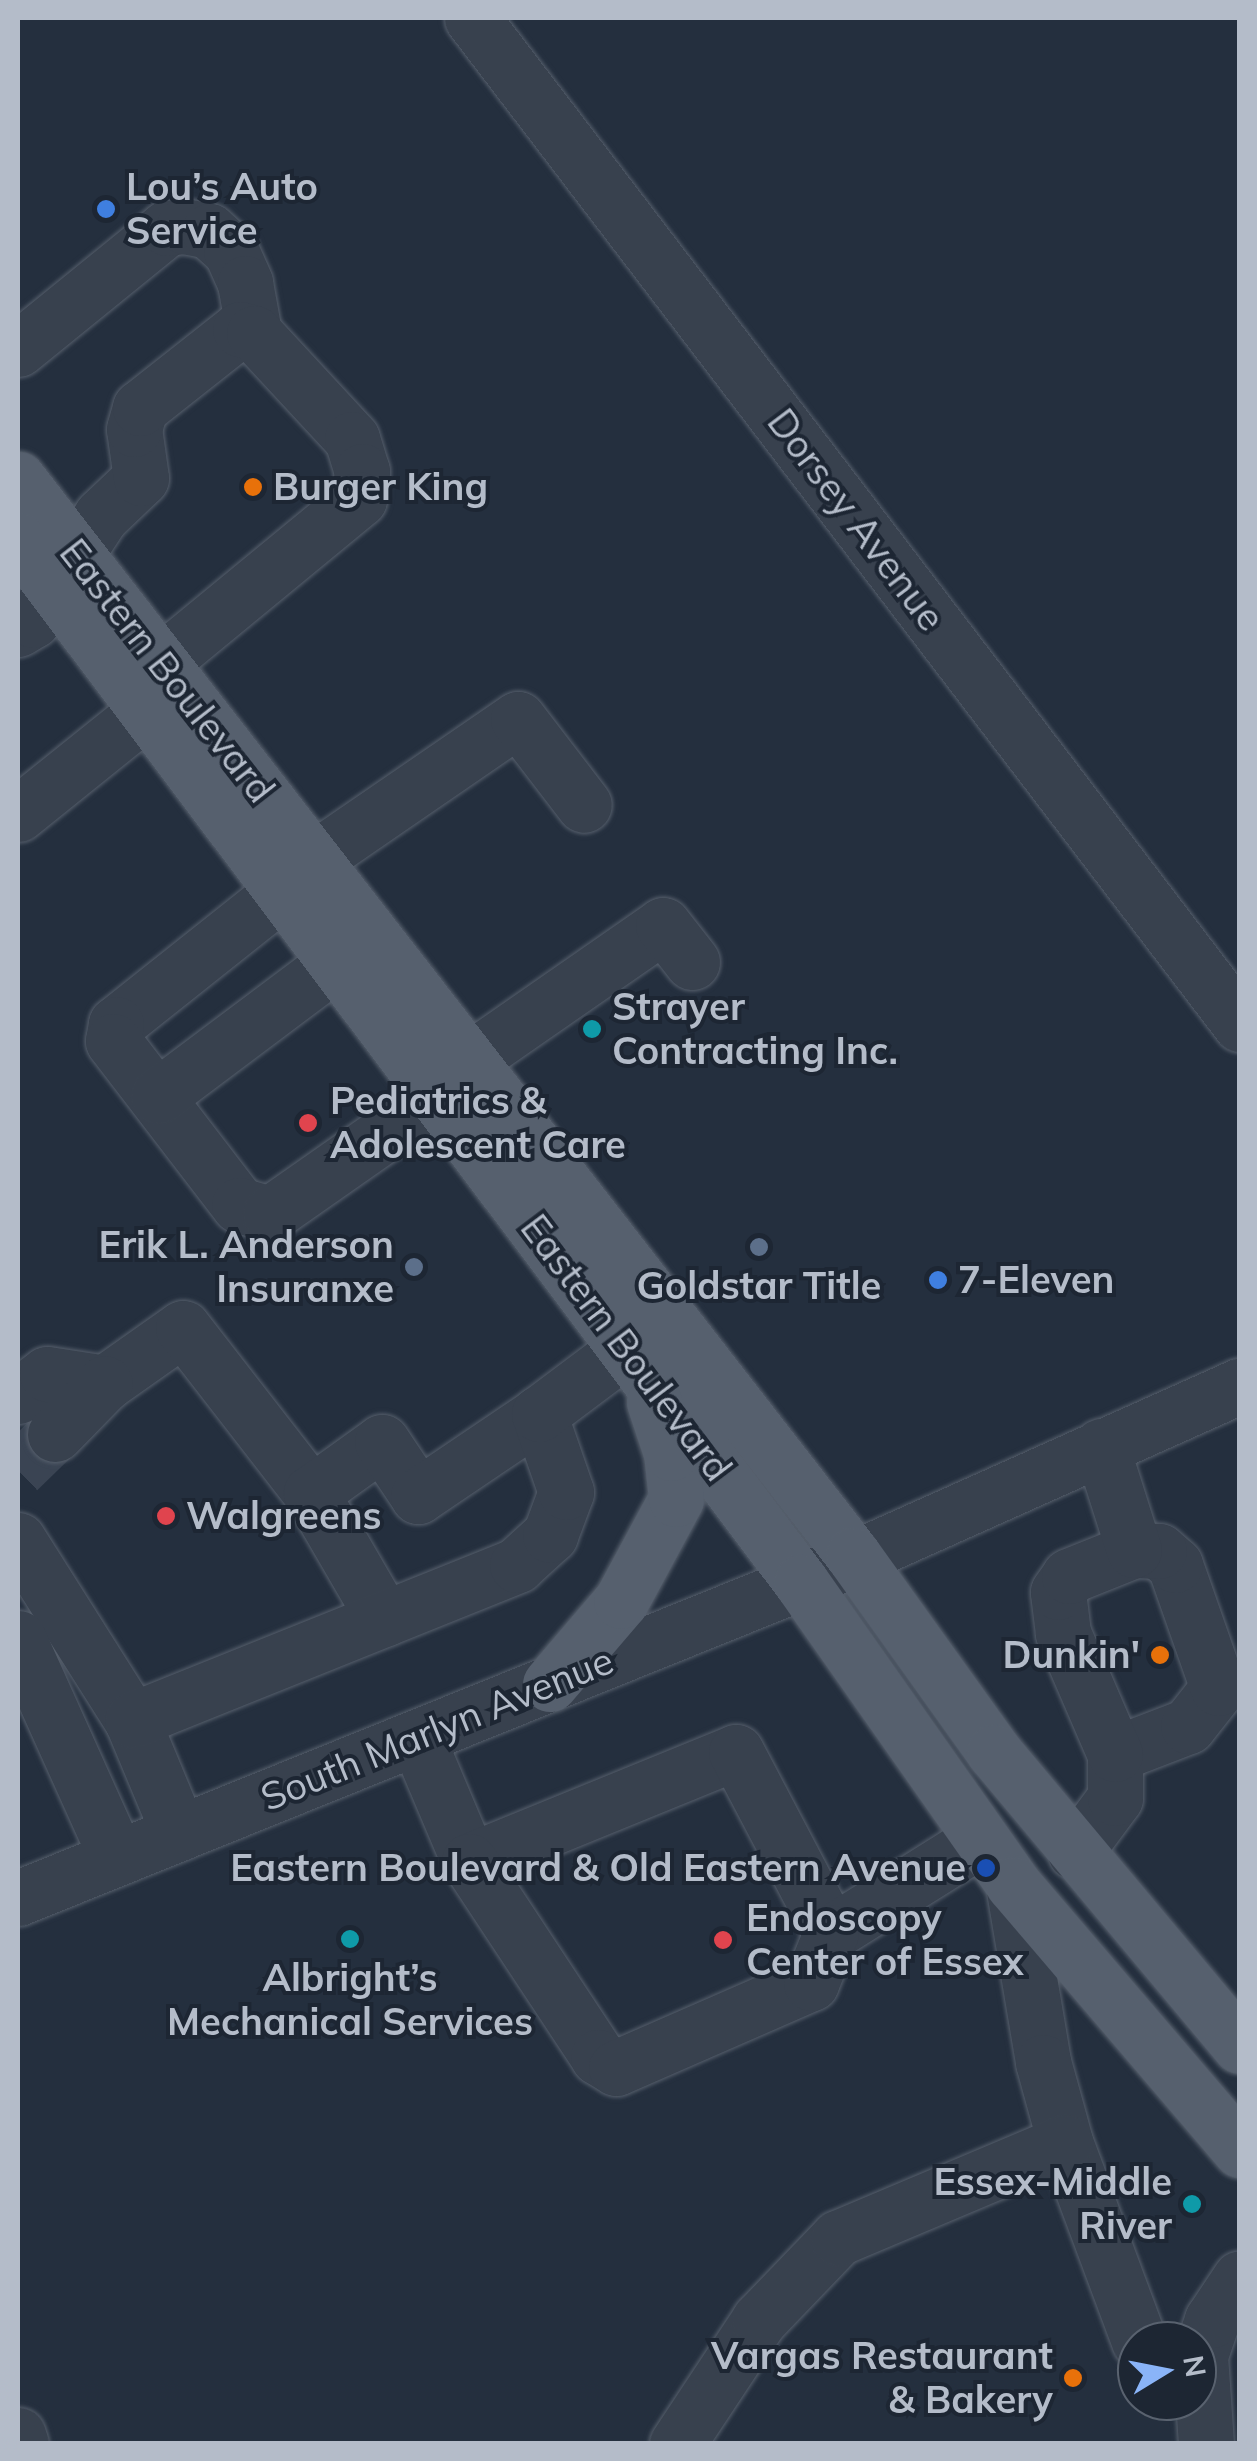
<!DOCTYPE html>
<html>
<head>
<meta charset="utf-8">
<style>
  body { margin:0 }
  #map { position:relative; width:1257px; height:2461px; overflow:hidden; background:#242f3e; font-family:Mulish,sans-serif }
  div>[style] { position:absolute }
  .minor-tunnel>* { height:55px; margin-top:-27.5px; transform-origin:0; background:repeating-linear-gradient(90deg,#3a4453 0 55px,transparent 0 83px) }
  .roads { filter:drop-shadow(0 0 2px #565f6c) drop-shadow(0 0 2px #565f6c) }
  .minor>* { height:55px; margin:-27.5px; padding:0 27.5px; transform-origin:27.5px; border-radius:27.5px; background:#38414e }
  .major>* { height:55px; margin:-27.5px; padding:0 27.5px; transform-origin:27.5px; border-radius:27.5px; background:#56606e }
  .dots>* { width:28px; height:28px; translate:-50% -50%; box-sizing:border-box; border:5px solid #1d2633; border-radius:50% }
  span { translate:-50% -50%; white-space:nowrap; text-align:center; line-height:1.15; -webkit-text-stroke:8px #1d2633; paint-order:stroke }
  .poi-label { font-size:38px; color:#b4bcc9; font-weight:700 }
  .left { translate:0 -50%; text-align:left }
  .right { translate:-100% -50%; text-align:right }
  .street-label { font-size:38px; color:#b4bcc9 }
  .frame { position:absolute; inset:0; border:20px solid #b4bcc9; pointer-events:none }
  .north { position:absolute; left:1117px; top:2321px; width:100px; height:100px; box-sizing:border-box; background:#1d2633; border:2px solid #59626f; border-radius:50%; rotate:80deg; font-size:28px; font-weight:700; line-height:40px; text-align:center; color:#b4bcc9 }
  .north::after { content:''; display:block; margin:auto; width:35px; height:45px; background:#8ab4f8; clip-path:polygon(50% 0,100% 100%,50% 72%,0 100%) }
</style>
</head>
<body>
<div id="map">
  <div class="minor-tunnel">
    <i style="left:18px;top:1470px;width:52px;rotate:-44.2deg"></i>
  </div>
  <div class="roads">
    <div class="minor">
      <i style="left:472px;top:18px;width:1266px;rotate:52.64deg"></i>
      <i style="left:18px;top:349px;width:192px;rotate:-39.1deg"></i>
      <i style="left:167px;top:228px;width:17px;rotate:-7deg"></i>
      <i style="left:184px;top:226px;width:25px;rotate:11deg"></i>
      <i style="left:209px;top:231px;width:30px;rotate:42deg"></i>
      <i style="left:231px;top:251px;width:35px;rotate:66deg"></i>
      <i style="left:245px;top:283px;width:51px;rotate:79.8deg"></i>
      <i style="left:18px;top:629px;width:17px;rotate:-31deg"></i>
      <i style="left:33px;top:620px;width:124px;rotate:-56.8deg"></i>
      <i style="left:101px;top:516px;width:55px;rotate:-43.5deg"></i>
      <i style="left:141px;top:478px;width:49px;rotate:-98.1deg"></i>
      <i style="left:134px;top:429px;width:22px;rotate:-74deg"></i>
      <i style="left:140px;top:408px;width:127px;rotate:-38.3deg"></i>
      <i style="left:240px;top:329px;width:15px;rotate:16deg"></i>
      <i style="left:254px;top:333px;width:144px;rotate:47.2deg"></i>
      <i style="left:352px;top:439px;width:34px;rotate:73deg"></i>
      <i style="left:362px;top:471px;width:28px;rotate:96deg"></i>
      <i style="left:359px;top:499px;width:256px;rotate:140.5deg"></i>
      <i style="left:18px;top:814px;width:163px;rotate:-38.8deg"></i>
      <i style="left:314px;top:859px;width:247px;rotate:-34.5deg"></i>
      <i style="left:518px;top:719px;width:108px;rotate:52.5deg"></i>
      <i style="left:282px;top:892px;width:212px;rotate:141.5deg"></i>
      <i style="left:116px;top:1024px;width:17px;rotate:100deg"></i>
      <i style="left:113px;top:1041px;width:207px;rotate:52.5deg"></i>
      <i style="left:239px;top:1205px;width:32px;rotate:16deg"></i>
      <i style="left:270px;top:1214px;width:204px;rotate:-35deg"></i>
      <i style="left:469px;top:1060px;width:236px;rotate:-34.8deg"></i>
      <i style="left:663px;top:925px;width:47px;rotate:51.9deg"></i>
      <i style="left:158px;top:1096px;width:221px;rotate:-36.9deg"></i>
      <i style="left:18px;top:1396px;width:36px;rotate:-37deg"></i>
      <i style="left:47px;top:1374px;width:59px;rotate:8.8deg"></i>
      <i style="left:105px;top:1383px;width:95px;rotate:-35.2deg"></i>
      <i style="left:183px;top:1328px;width:209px;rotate:52.2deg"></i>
      <i style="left:55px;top:1434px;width:71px;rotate:-45.6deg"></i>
      <i style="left:18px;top:1540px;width:213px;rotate:57.7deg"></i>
      <i style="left:384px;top:1619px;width:146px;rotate:-120.1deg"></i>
      <i style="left:311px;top:1493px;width:87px;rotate:-35.7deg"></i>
      <i style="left:382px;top:1442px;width:65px;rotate:56.3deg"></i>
      <i style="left:418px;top:1496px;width:146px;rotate:-34.1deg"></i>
      <i style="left:18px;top:1638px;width:241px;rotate:65.8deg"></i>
      <i style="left:417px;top:1738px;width:134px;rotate:67.1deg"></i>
      <i style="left:469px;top:1861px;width:288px;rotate:-22.2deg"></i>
      <i style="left:736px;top:1752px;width:204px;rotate:62.3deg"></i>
      <i style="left:831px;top:1933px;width:177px;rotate:-32.1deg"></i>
      <i style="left:1115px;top:1754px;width:78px;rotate:-21deg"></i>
      <i style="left:1188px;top:1726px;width:48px;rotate:-51.7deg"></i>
      <i style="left:1218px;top:1688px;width:130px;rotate:-109.3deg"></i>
      <i style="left:1175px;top:1565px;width:21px;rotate:-139deg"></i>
      <i style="left:1159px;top:1551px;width:25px;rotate:-178deg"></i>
      <i style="left:179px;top:1833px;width:122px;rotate:-112.6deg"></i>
      <i style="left:132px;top:1720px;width:415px;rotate:-21.9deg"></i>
      <i style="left:517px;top:1565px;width:45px;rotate:-42.3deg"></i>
      <i style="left:550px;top:1535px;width:46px;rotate:-69.6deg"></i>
      <i style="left:566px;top:1492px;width:83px;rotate:-109.1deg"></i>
      <i style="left:539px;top:1414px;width:110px;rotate:-36.9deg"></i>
      <i style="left:1075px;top:1852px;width:67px;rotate:-53.5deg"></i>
      <i style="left:1115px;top:1798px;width:44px;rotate:-90deg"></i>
      <i style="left:1115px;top:1754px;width:132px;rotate:-113.3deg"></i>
      <i style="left:1063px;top:1633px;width:41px;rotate:-97deg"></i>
      <i style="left:1058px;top:1592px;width:19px;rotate:-55deg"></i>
      <i style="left:1069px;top:1576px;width:70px;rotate:-21.8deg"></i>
      <i style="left:1134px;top:1550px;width:109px;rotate:-107.6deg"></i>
      <i style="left:469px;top:1861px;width:235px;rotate:56.6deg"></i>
      <i style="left:598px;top:2057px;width:21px;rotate:31deg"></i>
      <i style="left:616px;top:2068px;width:213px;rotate:-23.6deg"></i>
      <i style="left:811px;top:1983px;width:54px;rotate:-68.2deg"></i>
      <i style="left:1013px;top:1884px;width:181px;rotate:80.4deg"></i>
      <i style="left:1043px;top:2062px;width:83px;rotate:74.6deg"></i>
      <i style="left:1065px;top:2142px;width:212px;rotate:69.6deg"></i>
      <i style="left:18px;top:1898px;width:844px;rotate:-21.98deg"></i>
      <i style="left:801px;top:1582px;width:481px;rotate:-24.1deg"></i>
      <i style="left:18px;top:2435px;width:9px;rotate:72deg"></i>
      <i style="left:677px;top:2444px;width:149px;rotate:-56.5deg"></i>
      <i style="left:759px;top:2320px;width:114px;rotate:-46.1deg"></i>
      <i style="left:838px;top:2238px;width:246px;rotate:-22.9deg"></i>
      <i style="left:1206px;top:2444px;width:89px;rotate:-93.9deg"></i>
      <i style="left:1200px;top:2355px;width:37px;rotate:-71deg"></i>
      <i style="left:1212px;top:2320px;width:50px;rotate:-56.3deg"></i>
    </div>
    <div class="major">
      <i style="left:18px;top:479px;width:1362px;rotate:52.19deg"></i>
      <i style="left:853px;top:1555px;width:242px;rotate:54.4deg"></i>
      <i style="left:994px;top:1752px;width:383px;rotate:50.1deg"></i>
      <i style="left:18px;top:540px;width:1303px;rotate:53.08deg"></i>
      <i style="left:801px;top:1582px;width:369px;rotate:54.9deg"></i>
      <i style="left:1013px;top:1884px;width:350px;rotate:49.5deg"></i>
      <i style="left:550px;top:1684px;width:109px;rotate:-49.5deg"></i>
      <i style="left:621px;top:1601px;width:116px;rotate:-61.7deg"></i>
      <i style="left:676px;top:1499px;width:46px;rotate:-96.2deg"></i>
      <i style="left:671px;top:1453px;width:54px;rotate:-108.4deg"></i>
    </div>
  </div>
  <div class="dots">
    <i style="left:106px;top:209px;background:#3f7fe0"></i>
    <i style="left:253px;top:487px;background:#e8710a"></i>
    <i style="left:592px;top:1029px;background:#0f9aa8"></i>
    <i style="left:308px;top:1123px;background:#e0444e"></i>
    <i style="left:759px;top:1247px;background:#5c6f8a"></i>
    <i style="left:414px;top:1267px;background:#5c6f8a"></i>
    <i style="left:938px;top:1280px;background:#3f7fe0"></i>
    <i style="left:166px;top:1516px;background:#e0444e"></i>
    <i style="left:1160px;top:1655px;background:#e8710a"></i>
    <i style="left:986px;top:1868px;background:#1a4fb4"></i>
    <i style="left:350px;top:1939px;background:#0f9aa8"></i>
    <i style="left:723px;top:1940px;background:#e0444e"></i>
    <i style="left:1192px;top:2204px;background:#0f9aa8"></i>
    <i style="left:1073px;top:2378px;background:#e8710a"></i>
  </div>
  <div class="poi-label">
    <span class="left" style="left:126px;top:209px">Lou’s Auto<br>Service</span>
    <span class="left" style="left:273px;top:487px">Burger King</span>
    <span class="left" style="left:612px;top:1029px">Strayer<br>Contracting Inc.</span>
    <span class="left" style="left:330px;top:1123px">Pediatrics &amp;<br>Adolescent Care</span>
    <span class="right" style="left:394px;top:1267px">Erik L. Anderson<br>Insuranxe</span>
    <span class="left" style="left:958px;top:1280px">7-Eleven</span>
    <span style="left:759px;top:1286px">Goldstar Title</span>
    <span class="left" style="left:186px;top:1516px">Walgreens</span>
    <span class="right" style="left:1140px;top:1655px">Dunkin'</span>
    <span class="right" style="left:966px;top:1868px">Eastern Boulevard &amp; Old Eastern Avenue</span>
    <span class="left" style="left:746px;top:1940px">Endoscopy<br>Center of Essex</span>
    <span style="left:350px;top:2000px">Albright’s<br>Mechanical Services</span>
    <span class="right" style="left:1172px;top:2204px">Essex-Middle<br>River</span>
    <span class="right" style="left:1053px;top:2378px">Vargas Restaurant<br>&amp; Bakery</span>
  </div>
  <div class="street-label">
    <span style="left:856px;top:520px;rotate:53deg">Dorsey Avenue</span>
    <span style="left:167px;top:671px;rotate:52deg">Eastern Boulevard</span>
    <span style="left:626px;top:1348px;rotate:53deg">Eastern Boulevard</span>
    <span style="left:437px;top:1729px;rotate:-22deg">South Marlyn Avenue</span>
  </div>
  <div class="frame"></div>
  <div class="north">N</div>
</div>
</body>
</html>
